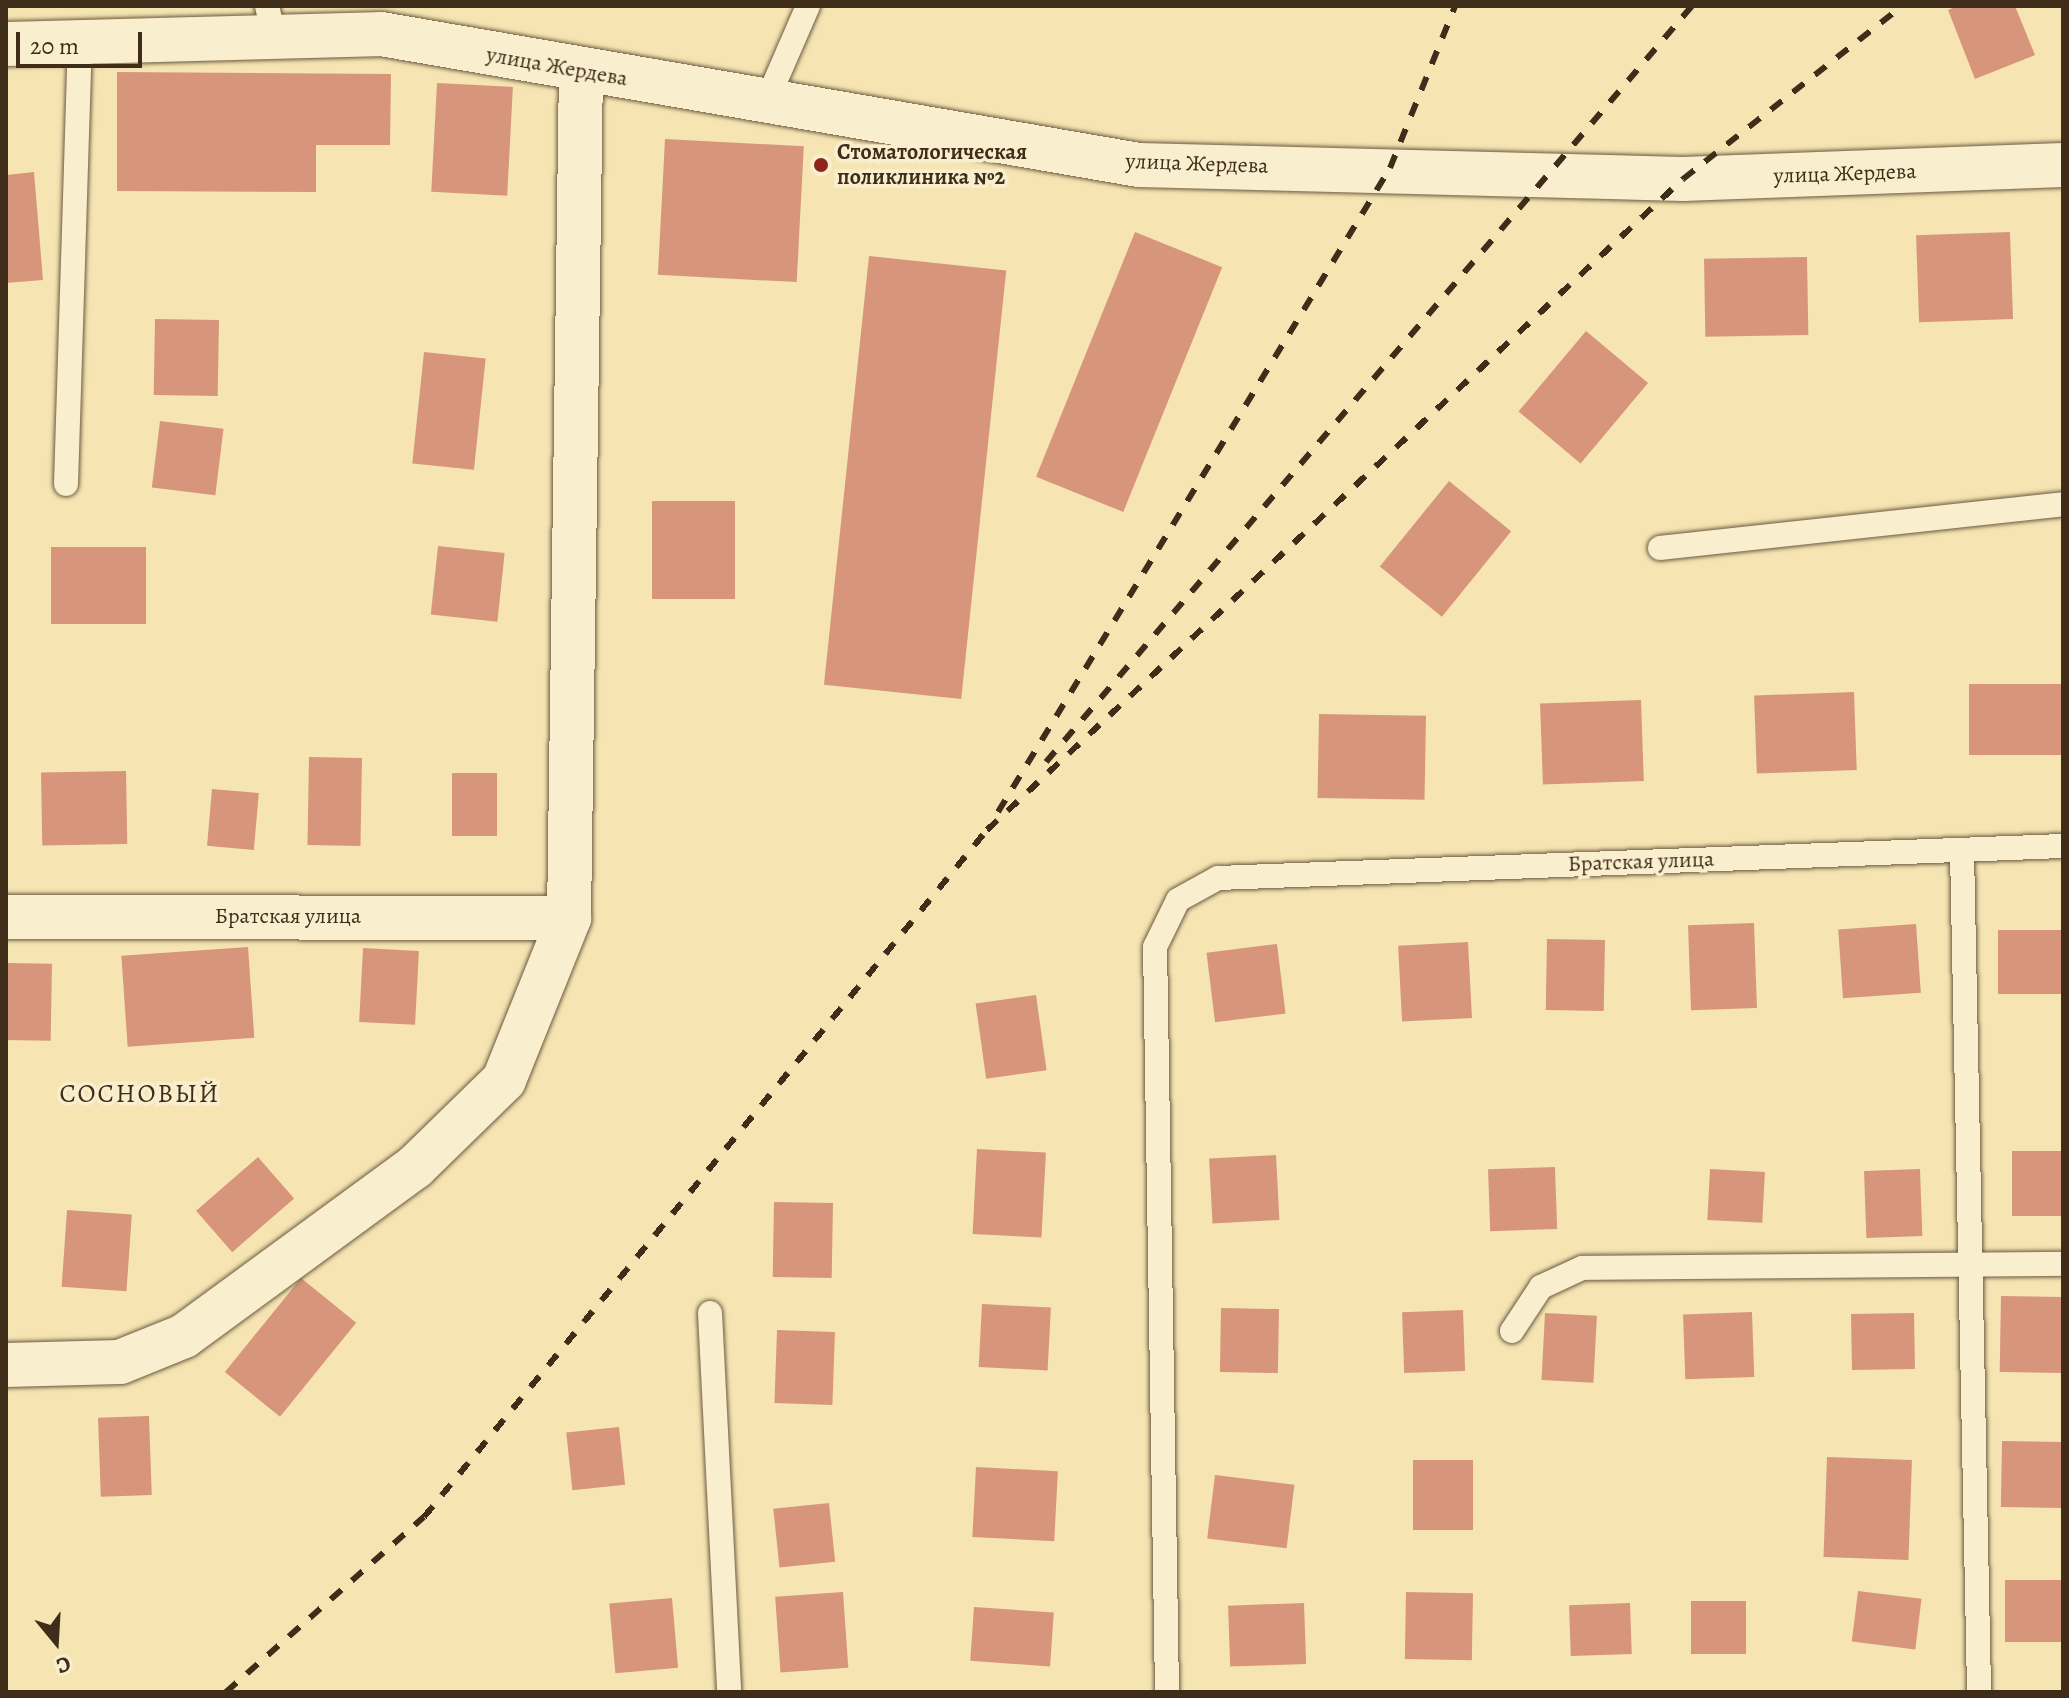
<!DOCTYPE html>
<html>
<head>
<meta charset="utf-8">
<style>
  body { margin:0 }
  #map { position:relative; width:2069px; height:1698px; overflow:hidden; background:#f6e5b3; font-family:Alegreya,serif }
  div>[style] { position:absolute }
  .building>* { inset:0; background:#d7967c; transform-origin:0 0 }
  .roads { filter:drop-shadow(0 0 2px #6d5a40) drop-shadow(0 0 2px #6d5a40) }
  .lane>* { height:24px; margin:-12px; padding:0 12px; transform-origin:12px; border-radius:12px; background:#f9eece }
  .street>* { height:44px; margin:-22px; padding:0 22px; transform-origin:22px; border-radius:22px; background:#f9eece }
  .secondary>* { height:44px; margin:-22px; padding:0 22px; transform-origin:22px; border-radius:22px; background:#f9eece }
  .rail>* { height:6px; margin-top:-3px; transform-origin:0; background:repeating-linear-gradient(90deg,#3f2c19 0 14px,transparent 0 28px) }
  .dots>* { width:22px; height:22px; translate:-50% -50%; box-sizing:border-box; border:4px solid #f9eece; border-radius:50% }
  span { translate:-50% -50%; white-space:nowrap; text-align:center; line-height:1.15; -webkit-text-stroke:7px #f9eece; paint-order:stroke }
  .street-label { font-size:22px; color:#3f2c19 }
  .poi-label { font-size:22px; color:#3f2c19; font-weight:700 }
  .left { translate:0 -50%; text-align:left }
  .quarter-label { font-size:26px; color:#3f2c19; letter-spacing:2px }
  .frame { position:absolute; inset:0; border:8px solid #3f2c19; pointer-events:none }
  .north { position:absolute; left:16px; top:1602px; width:80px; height:80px; -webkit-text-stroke:6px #f9eece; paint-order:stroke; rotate:162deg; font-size:22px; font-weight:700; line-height:32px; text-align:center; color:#3f2c19 }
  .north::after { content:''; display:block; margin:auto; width:28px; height:36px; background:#3f2c19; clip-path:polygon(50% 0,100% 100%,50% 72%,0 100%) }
  .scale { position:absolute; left:16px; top:32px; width:126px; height:36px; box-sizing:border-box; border:4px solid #3f2c19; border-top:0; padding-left:10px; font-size:24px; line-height:28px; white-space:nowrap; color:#3f2c19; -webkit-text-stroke:6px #f9eece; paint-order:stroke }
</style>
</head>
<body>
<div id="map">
  <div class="building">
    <i style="clip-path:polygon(1958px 6px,2015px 6px,2035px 55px,1975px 79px,1948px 10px)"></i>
    <i style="clip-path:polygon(117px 72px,391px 74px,390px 145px,316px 145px,316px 192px,117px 191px)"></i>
    <i style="left:437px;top:83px;width:76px;height:109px;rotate:3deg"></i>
    <i style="left:665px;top:139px;width:139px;height:136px;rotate:3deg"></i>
    <i style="clip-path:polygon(34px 172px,43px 280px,6px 283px,6px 175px)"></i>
    <i style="left:1135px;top:232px;width:94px;height:264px;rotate:22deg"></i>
    <i style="left:2010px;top:232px;width:87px;height:94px;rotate:88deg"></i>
    <i style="left:869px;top:256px;width:138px;height:431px;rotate:6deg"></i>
    <i style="left:1807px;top:257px;width:78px;height:103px;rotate:89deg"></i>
    <i style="left:155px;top:319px;width:64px;height:76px;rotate:1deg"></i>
    <i style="left:1586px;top:331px;width:81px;height:105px;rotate:40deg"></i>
    <i style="left:424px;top:352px;width:62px;height:112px;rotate:6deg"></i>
    <i style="left:160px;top:421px;width:64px;height:67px;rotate:7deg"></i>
    <i style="left:1449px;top:481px;width:80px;height:110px;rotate:39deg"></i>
    <i style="left:735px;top:501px;width:98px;height:83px;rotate:90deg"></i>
    <i style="left:438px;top:546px;width:67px;height:69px;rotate:6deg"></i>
    <i style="left:51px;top:547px;width:95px;height:77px"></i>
    <i style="left:2063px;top:684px;width:71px;height:94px;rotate:90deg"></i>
    <i style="left:1854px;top:692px;width:78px;height:100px;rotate:88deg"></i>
    <i style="left:1641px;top:700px;width:81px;height:101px;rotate:88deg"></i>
    <i style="left:1319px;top:714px;width:107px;height:84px;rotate:1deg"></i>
    <i style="left:309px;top:757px;width:53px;height:88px;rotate:1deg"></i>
    <i style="left:126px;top:771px;width:73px;height:85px;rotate:89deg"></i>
    <i style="left:452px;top:773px;width:45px;height:63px"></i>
    <i style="left:212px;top:789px;width:47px;height:57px;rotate:5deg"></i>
    <i style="left:1754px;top:923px;width:85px;height:66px;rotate:88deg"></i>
    <i style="left:1916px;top:924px;width:69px;height:78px;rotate:86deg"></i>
    <i style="left:1998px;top:930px;width:65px;height:64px"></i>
    <i style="left:1547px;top:939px;width:58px;height:71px;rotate:1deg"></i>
    <i style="left:1468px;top:942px;width:76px;height:70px;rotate:87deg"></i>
    <i style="left:1277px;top:944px;width:70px;height:71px;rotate:83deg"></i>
    <i style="left:248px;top:947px;width:91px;height:127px;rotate:86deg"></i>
    <i style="left:363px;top:948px;width:56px;height:74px;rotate:3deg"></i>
    <i style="left:6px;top:963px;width:46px;height:77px;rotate:1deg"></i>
    <i style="left:1036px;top:995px;width:76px;height:61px;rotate:82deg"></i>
    <i style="left:977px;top:1149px;width:69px;height:85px;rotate:3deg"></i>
    <i style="left:2063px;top:1151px;width:65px;height:51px;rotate:90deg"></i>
    <i style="left:1276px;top:1155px;width:65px;height:67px;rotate:87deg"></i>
    <i style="left:258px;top:1157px;width:55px;height:82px;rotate:49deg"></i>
    <i style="left:1555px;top:1167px;width:62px;height:67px;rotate:88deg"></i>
    <i style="left:1710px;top:1169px;width:55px;height:51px;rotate:3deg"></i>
    <i style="left:1920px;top:1169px;width:67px;height:56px;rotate:88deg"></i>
    <i style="left:774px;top:1202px;width:59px;height:75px;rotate:1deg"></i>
    <i style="left:67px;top:1210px;width:65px;height:77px;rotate:4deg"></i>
    <i style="left:301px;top:1278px;width:71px;height:121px;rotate:39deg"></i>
    <i style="left:2001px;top:1296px;width:62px;height:76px;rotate:1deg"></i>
    <i style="left:982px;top:1304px;width:69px;height:63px;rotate:3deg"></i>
    <i style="left:1221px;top:1308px;width:58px;height:64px;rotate:1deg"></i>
    <i style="left:1463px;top:1310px;width:61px;height:61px;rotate:88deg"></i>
    <i style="left:1752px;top:1312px;width:65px;height:69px;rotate:88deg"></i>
    <i style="left:1545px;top:1313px;width:52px;height:67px;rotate:3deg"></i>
    <i style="left:1914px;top:1313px;width:56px;height:63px;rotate:89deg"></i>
    <i style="left:777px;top:1330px;width:58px;height:73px;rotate:2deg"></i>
    <i style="left:149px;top:1416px;width:79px;height:51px;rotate:88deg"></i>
    <i style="left:619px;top:1427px;width:58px;height:53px;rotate:84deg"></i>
    <i style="left:2002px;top:1441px;width:61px;height:66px;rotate:1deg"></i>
    <i style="left:1827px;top:1457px;width:85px;height:100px;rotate:2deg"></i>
    <i style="left:1413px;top:1460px;width:60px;height:70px"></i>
    <i style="left:976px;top:1467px;width:82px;height:70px;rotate:3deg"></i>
    <i style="left:1215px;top:1475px;width:80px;height:64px;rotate:7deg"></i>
    <i style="left:829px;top:1503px;width:59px;height:56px;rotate:84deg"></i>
    <i style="left:2063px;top:1580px;width:62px;height:58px;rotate:90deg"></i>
    <i style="left:1858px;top:1591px;width:64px;height:51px;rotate:7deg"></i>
    <i style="left:843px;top:1592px;width:76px;height:68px;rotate:86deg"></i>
    <i style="left:1406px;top:1592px;width:67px;height:67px;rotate:1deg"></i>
    <i style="left:672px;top:1598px;width:70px;height:63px;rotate:85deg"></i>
    <i style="left:1691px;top:1601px;width:55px;height:53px"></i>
    <i style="left:1304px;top:1603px;width:61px;height:76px;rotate:88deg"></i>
    <i style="left:1630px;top:1603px;width:51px;height:61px;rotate:88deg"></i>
    <i style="left:974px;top:1607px;width:80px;height:54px;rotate:4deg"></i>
  </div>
  <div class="roads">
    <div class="lane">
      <i style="left:267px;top:6px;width:32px;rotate:77deg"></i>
      <i style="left:768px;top:98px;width:100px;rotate:-66.5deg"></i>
      <i style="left:66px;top:484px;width:442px;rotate:-88.2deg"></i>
      <i style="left:1660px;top:548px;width:405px;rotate:-6.2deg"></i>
      <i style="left:1962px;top:850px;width:842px;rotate:88.84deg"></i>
      <i style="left:710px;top:1313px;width:379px;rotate:87.1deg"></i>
      <i style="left:1512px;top:1331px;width:53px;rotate:-56.6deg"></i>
      <i style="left:1541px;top:1287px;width:45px;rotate:-24.9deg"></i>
      <i style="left:1582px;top:1268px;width:481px;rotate:-0.5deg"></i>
      <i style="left:1167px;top:1692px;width:745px;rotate:-90.92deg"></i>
      <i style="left:1155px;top:947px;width:52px;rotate:-63.9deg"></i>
      <i style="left:1178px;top:900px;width:46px;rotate:-28.8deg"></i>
      <i style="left:1218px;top:878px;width:846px;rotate:-2.17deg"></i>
    </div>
    <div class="street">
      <i style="left:6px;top:917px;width:563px;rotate:0.1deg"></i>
      <i style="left:6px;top:1365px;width:114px;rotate:-1.5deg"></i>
      <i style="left:120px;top:1362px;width:69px;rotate:-22.1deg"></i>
      <i style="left:184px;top:1336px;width:286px;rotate:-36.2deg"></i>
      <i style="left:415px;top:1167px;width:124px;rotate:-44.3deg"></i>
      <i style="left:504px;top:1080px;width:175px;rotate:-68.1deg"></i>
      <i style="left:569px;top:918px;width:844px;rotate:-89.19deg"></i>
    </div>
    <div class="secondary">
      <i style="left:6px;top:44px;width:375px;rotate:-1.5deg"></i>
      <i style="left:381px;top:34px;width:769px;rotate:9.81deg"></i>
      <i style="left:1139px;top:165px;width:544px;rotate:1.47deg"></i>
      <i style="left:1683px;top:179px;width:380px;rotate:-2.1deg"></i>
    </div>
  </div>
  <div class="rail">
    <i style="left:1046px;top:762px;width:994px;rotate:-49.49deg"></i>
    <i style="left:998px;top:812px;width:754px;rotate:-58.67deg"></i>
    <i style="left:1390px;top:168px;width:175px;rotate:-68.1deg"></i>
    <i style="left:226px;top:1692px;width:264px;rotate:-41.5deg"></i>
    <i style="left:424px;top:1517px;width:888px;rotate:-50.67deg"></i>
    <i style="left:987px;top:830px;width:953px;rotate:-43.09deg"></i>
    <i style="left:1683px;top:179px;width:279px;rotate:-38.3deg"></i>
  </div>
  <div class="dots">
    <i style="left:821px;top:165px;background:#8f2418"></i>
  </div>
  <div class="street-label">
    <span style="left:557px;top:67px;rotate:10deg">улица Жердева</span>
    <span style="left:1197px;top:164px;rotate:2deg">улица Жердева</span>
    <span style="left:1845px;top:174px;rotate:-2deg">улица Жердева</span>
    <span style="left:1641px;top:862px;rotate:-2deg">Братская улица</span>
    <span style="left:288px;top:917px">Братская улица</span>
  </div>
  <div class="poi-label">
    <span class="left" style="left:837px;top:165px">Стоматологическая<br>поликлиника №2</span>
  </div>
  <div class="quarter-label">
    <span style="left:140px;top:1094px">СОСНОВЫЙ</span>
  </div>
  <div class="frame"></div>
  <div class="north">С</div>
  <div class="scale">20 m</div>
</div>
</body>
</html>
